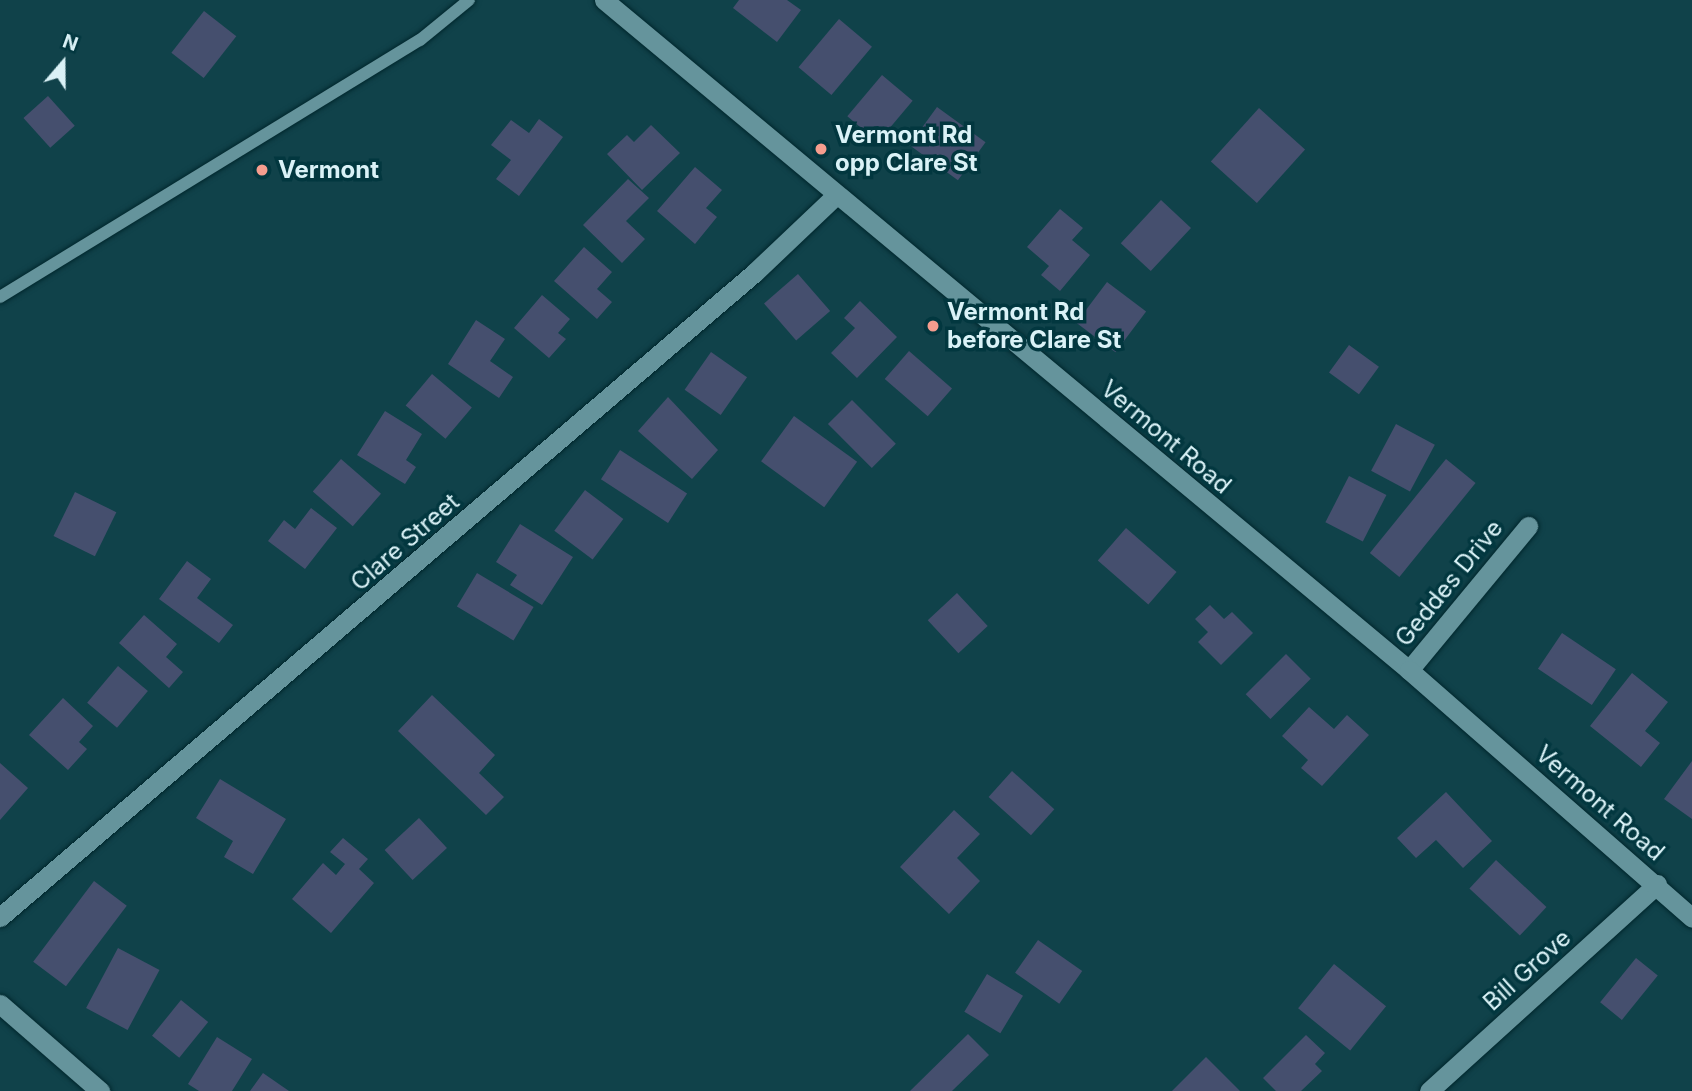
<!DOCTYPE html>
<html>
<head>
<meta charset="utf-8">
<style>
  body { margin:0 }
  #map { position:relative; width:1692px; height:1091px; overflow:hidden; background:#10424a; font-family:Inter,sans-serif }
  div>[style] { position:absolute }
  .building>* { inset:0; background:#454f6e; transform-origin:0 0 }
  .roads { filter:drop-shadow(0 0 2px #01272d) drop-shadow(0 0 2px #01272d) }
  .service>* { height:12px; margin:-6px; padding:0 6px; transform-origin:6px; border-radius:6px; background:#65949c }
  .minor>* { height:19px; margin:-9.5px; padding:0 9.5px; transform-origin:9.5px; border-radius:9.5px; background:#65949c }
  .tertiary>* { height:19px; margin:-9.5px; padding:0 9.5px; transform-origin:9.5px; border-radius:9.5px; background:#65949c }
  .dots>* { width:19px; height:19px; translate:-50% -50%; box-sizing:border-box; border:4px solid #02373f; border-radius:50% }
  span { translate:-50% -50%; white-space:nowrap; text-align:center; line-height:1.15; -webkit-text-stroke:7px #02373f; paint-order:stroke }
  .poi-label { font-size:24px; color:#daf2f7; font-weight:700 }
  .left { translate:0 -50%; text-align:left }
  .street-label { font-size:24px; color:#daf2f7 }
  .north { position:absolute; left:28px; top:28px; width:70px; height:70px; -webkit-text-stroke:5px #02373f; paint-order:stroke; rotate:20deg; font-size:19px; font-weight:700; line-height:28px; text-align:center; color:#daf2f7 }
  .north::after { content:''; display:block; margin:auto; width:24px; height:32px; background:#daf2f7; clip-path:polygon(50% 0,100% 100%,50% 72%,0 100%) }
</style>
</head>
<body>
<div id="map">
  <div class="building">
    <i style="clip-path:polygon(739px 0,787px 0,801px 10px,777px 42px,733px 8px)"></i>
    <i style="left:204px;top:11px;width:41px;height:53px;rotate:38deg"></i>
    <i style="left:839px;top:19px;width:43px;height:63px;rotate:40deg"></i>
    <i style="left:882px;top:75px;width:40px;height:54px;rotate:40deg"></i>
    <i style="left:48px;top:96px;width:40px;height:33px;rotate:48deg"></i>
    <i style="left:937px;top:107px;width:60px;height:47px;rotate:36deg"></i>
    <i style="left:1259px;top:108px;width:62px;height:72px;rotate:42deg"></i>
    <i style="clip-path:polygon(539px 119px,563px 137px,519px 196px,496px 179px,511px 160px,491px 145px,511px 120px,529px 133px)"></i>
    <i style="clip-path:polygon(651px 125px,680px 153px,642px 190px,607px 154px,627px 135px,634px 142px)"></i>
    <i style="clip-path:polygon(695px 167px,722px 190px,706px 208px,717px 217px,695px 244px,657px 211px)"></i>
    <i style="clip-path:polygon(628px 179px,649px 198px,626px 221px,645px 239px,622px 263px,583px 225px)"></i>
    <i style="left:1161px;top:200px;width:41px;height:59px;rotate:43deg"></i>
    <i style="clip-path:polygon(1060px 209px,1083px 228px,1072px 240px,1090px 255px,1060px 291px,1041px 275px,1049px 266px,1027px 247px)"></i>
    <i style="clip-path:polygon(584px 247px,612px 272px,597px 289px,612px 302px,597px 319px,554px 281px)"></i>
    <i style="left:798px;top:274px;width:49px;height:45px;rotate:49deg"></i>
    <i style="left:1107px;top:282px;width:49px;height:51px;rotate:37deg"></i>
    <i style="clip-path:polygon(542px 295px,570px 319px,558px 333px,566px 339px,549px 358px,514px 328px)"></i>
    <i style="clip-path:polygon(860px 301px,897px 337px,857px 378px,831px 353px,855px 328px,844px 318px)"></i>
    <i style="clip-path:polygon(476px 320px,505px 339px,490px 361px,513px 377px,499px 398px,448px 364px)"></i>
    <i style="left:1349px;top:345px;width:37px;height:34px;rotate:36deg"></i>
    <i style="left:909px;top:351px;width:57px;height:37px;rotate:41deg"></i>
    <i style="left:711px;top:352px;width:44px;height:46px;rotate:35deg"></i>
    <i style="left:432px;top:374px;width:52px;height:41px;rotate:40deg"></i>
    <i style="clip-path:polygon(668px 397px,718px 450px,692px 479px,638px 431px)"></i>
    <i style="left:852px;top:400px;width:62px;height:34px;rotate:45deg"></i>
    <i style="clip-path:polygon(385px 411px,422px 434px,406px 460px,416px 467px,405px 484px,357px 455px)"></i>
    <i style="left:794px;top:416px;width:78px;height:56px;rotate:36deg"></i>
    <i style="left:1396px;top:424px;width:44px;height:53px;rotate:28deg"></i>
    <i style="left:620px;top:450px;width:80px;height:35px;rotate:33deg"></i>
    <i style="left:341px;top:459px;width:53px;height:43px;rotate:41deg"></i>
    <i style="left:1446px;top:459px;width:38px;height:121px;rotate:39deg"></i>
    <i style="left:1349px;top:476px;width:42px;height:52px;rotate:27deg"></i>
    <i style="left:585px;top:490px;width:48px;height:51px;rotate:37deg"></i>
    <i style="left:75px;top:492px;width:46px;height:49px;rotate:26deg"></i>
    <i style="clip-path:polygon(311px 508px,337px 528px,305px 569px,268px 541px,284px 520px,295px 529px)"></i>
    <i style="clip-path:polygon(520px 524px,573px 557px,542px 605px,510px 585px,517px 575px,496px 562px)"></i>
    <i style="left:1126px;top:528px;width:67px;height:43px;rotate:41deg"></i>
    <i style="clip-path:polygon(187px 561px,211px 579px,197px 598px,233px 625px,219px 643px,159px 599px)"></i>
    <i style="left:477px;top:573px;width:66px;height:39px;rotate:31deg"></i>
    <i style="left:957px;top:593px;width:45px;height:40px;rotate:47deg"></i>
    <i style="clip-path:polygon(1210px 605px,1224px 619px,1232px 612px,1253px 633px,1221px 665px,1198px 642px,1208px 632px,1195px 619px)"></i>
    <i style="clip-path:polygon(144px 615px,177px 644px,166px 657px,183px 672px,169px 688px,119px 643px)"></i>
    <i style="left:1562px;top:633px;width:65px;height:43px;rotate:34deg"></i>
    <i style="left:1286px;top:654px;width:35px;height:57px;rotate:45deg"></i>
    <i style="left:118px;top:666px;width:39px;height:48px;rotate:40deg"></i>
    <i style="clip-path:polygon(1632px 673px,1668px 702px,1645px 731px,1660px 743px,1641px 767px,1590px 726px)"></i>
    <i style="clip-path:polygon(432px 695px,495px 755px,479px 773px,504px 797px,486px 815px,398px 731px)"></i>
    <i style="clip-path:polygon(63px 698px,93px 726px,79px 742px,87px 749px,68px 770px,29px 735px)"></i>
    <i style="clip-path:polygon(1309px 707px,1334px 729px,1347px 715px,1369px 735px,1322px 786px,1301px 768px,1308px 760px,1282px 736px)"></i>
    <i style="clip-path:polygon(1692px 761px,1692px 819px,1664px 799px)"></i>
    <i style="clip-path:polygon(0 763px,28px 788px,0 820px)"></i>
    <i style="left:1012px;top:771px;width:57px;height:35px;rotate:42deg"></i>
    <i style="clip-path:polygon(220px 779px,286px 819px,253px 874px,224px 857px,233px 841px,196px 818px)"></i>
    <i style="clip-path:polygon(1446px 792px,1492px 841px,1463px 868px,1436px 840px,1416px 858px,1397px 838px)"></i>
    <i style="clip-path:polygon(954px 810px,980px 834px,957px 858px,980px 881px,949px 914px,900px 867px)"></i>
    <i style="left:419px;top:818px;width:41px;height:47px;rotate:47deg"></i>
    <i style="clip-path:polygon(343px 838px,368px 859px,359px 869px,374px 883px,331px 933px,292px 899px,323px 863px,336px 875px,345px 864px,330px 852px)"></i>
    <i style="left:1496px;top:860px;width:69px;height:39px;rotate:43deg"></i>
    <i style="left:94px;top:881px;width:41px;height:101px;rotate:37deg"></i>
    <i style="left:1038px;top:940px;width:54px;height:40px;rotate:35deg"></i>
    <i style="left:118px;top:948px;width:47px;height:68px;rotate:28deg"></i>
    <i style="left:1636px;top:958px;width:28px;height:57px;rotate:39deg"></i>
    <i style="left:1334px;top:964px;width:67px;height:57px;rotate:39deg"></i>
    <i style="left:987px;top:974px;width:42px;height:44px;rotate:31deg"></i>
    <i style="left:181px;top:1000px;width:35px;height:46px;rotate:39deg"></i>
    <i style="clip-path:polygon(968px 1034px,989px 1055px,952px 1091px,910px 1091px)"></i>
    <i style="clip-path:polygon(1306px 1035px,1325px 1053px,1315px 1064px,1322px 1071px,1301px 1091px,1276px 1091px,1263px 1078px)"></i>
    <i style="clip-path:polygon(217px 1037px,252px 1059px,232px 1091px,199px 1091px,188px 1084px)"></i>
    <i style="clip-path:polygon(1206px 1057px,1240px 1091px,1172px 1091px)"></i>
    <i style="clip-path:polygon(263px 1073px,289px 1091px,250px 1091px)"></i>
  </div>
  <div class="roads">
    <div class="service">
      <i style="left:0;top:297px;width:492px;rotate:-31.5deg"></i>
      <i style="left:420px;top:40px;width:63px;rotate:-39.2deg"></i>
    </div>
    <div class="minor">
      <i style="left:1409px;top:670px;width:187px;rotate:-50.4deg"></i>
      <i style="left:0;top:917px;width:992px;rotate:-40.5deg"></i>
      <i style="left:754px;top:273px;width:112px;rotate:-43.5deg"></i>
      <i style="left:0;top:1004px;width:133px;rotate:41deg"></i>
      <i style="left:1429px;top:1091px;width:308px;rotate:-42.2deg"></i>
    </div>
    <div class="tertiary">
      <i style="left:604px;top:0;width:1047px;rotate:39.77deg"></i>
      <i style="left:1409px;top:670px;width:376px;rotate:41.2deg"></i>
    </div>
  </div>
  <div class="dots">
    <i style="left:821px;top:149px;background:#f59d8e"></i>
    <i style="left:262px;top:170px;background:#f59d8e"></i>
    <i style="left:933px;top:326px;background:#f59d8e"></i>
  </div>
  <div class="poi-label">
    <span class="left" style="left:835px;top:149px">Vermont Rd<br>opp Clare St</span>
    <span class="left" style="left:278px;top:170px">Vermont</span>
    <span class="left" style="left:947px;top:326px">Vermont Rd<br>before Clare St</span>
  </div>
  <div class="street-label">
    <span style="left:1166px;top:437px;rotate:40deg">Vermont Road</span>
    <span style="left:405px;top:542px;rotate:-41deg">Clare Street</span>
    <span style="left:1449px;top:583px;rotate:-51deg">Geddes Drive</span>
    <span style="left:1600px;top:803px;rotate:41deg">Vermont Road</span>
    <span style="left:1527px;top:970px;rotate:-42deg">Bill Grove</span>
  </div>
  <div class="north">N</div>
</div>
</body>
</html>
